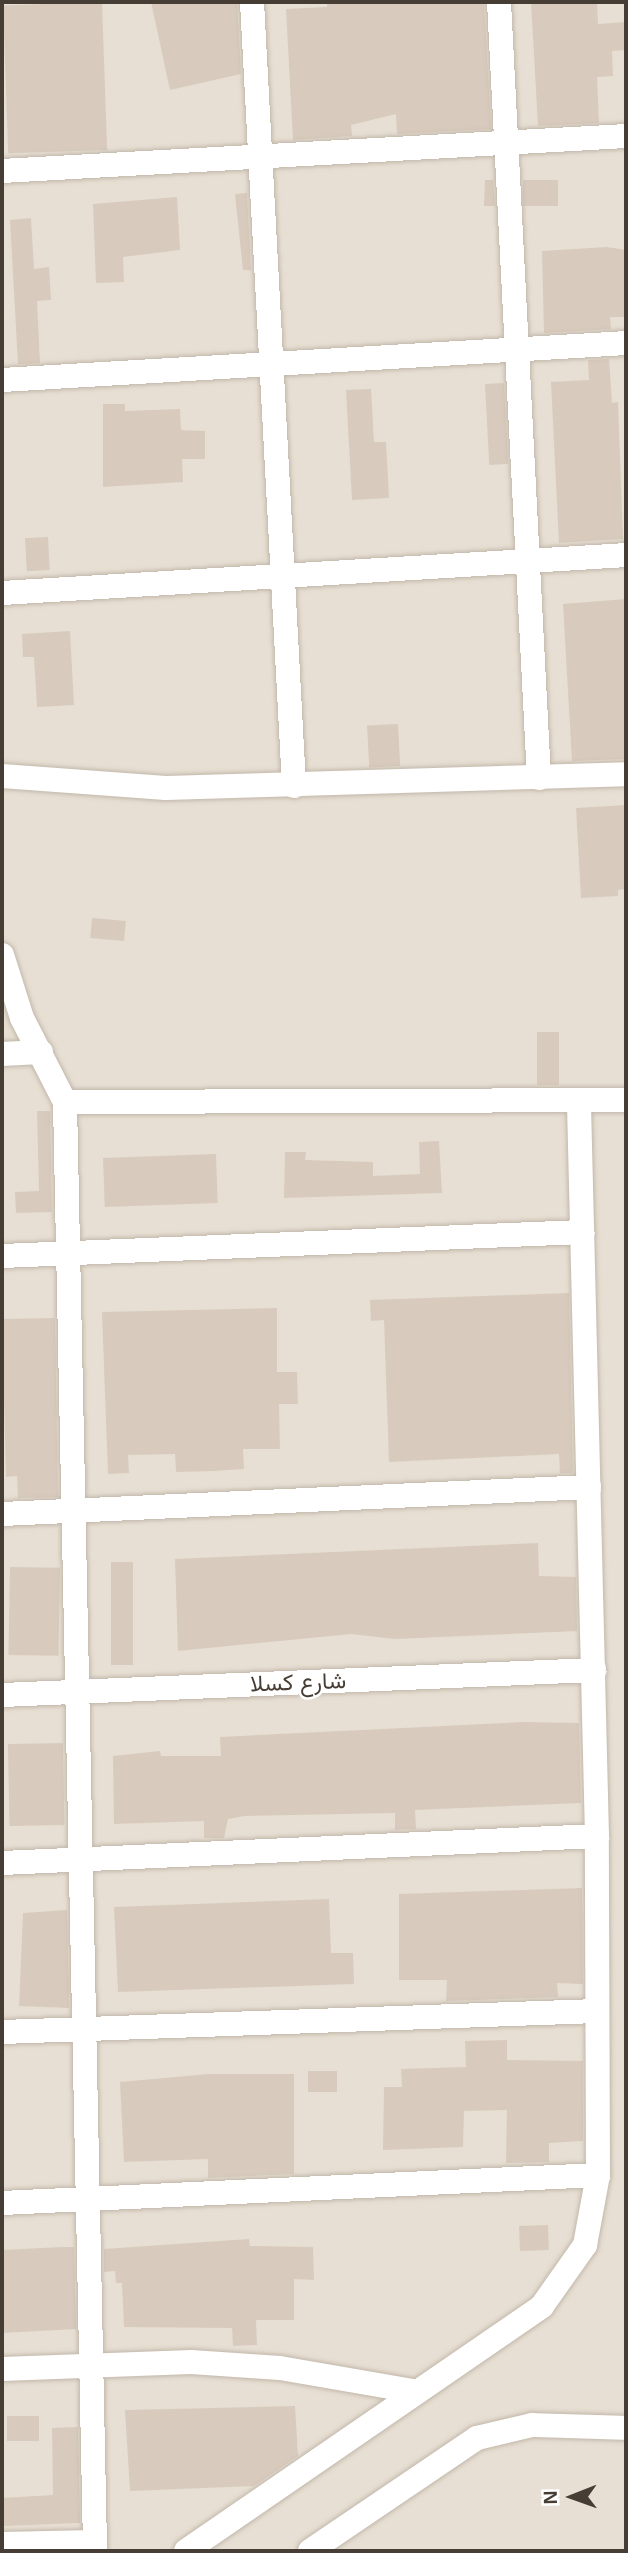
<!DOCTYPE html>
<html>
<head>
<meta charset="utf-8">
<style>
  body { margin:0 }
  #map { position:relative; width:628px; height:2553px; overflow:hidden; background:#f3ede5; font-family:Helvetica,Vazirmatn,sans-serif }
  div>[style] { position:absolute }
  .residential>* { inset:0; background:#e7dfd3; transform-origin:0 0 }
  .building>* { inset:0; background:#d8cbbd; transform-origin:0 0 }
  .roads { filter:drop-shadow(0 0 2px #c2b7aa) drop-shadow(0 0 2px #c2b7aa) }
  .minor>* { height:24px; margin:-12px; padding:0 12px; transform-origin:12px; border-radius:12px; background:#fff }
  span { translate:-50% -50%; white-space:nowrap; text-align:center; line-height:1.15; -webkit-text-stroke:5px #fff; paint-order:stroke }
  .street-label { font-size:23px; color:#463d34 }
  .frame { position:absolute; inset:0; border:4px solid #463d34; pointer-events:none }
  .north { position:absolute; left:537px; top:2462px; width:70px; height:70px; -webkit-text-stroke:5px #fff; paint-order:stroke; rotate:269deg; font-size:19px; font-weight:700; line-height:28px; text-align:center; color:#463d34 }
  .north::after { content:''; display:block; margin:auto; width:24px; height:32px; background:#463d34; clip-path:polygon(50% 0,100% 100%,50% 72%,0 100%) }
</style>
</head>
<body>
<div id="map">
  <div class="residential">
    <i style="left:2px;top:2px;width:624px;height:2549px"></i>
  </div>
  <div class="building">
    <i style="left:102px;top:2px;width:148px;height:99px;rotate:88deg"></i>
    <i style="clip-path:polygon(151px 2px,237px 2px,241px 74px,170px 90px)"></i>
    <i style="clip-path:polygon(327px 2px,484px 2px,491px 129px,397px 134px,396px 114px,351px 125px,352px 136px,293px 140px,286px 9px,327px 7px)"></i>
    <i style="clip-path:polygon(531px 2px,597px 2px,598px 24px,626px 22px,626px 50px,612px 51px,613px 76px,597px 77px,599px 123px,538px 126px)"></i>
    <i style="clip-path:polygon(485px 180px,493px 180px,495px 206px,484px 206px)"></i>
    <i style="left:523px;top:180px;width:35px;height:26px"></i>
    <i style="clip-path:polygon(247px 193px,251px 270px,243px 270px,235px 194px)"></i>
    <i style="clip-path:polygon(177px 197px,180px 250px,123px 257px,124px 282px,96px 283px,93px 204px)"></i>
    <i style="clip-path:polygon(31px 218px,34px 269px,49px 267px,51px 300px,37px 301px,40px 363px,18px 364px,10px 220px)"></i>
    <i style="clip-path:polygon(607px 247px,626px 250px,626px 317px,610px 317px,611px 329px,544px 333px,542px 251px)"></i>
    <i style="clip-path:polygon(609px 359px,612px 403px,618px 402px,623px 539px,559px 543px,551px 382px,589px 380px,588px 360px)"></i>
    <i style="left:504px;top:383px;width:81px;height:19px;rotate:87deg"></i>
    <i style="clip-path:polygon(371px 389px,374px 442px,386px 442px,389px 498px,352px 500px,346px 390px)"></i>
    <i style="clip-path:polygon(103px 404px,125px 404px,125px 411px,180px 409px,181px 430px,205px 431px,205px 459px,182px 459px,183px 482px,103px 487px)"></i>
    <i style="left:48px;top:537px;width:33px;height:23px;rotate:87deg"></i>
    <i style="clip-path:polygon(626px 599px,626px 759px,572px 761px,563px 604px)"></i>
    <i style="clip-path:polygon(70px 631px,74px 705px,37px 707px,34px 657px,23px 657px,22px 634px)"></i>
    <i style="left:398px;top:724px;width:42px;height:31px;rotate:87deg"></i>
    <i style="clip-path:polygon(626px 805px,626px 889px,618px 890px,618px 896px,581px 898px,576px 808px)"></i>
    <i style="left:92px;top:918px;width:34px;height:20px;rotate:5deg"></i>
    <i style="left:537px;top:1032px;width:22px;height:53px"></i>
    <i style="clip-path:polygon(37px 1111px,50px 1111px,52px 1212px,16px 1213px,15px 1192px,39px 1191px)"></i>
    <i style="clip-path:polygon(439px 1141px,442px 1193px,284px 1198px,285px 1152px,306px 1152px,305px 1160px,373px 1162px,373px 1176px,420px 1174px,419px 1142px)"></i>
    <i style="left:216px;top:1154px;width:49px;height:113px;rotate:88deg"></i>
    <i style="clip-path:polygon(569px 1293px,573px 1473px,560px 1473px,559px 1454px,389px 1462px,384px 1320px,371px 1321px,370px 1300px)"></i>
    <i style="clip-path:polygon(277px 1308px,277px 1372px,297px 1372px,298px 1404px,279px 1404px,280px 1449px,243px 1449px,244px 1469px,213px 1471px,176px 1472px,175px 1454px,128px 1455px,129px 1473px,108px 1474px,102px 1312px)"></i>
    <i style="clip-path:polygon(55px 1318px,58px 1497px,18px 1498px,17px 1476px,6px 1477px,2px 1319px)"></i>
    <i style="clip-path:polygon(538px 1543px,539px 1576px,576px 1577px,577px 1631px,395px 1639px,351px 1634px,178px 1651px,175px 1559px)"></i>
    <i style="left:111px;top:1562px;width:22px;height:103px"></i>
    <i style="left:10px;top:1567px;width:50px;height:88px;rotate:1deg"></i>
    <i style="clip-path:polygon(523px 1722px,579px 1723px,581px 1803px,415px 1810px,416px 1829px,395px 1830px,395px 1813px,245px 1816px,228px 1819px,224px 1838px,204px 1838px,204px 1821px,114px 1824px,113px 1756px,160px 1751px,161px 1756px,221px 1756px,220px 1737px)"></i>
    <i style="left:63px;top:1743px;width:82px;height:55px;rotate:89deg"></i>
    <i style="clip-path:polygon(582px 1888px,583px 1984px,557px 1983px,558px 1997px,446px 2001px,447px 1980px,399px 1980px,399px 1894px)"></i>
    <i style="clip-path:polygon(329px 1899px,331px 1953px,353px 1953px,354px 1984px,118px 1992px,114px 1907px)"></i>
    <i style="clip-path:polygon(67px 1910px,69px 2008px,19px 2006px,23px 1913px)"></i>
    <i style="clip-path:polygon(507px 2040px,507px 2060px,583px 2061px,583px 2141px,549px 2143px,549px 2162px,506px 2163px,507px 2110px,464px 2111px,463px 2147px,383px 2150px,384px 2087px,402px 2087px,401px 2069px,466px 2067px,465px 2041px)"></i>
    <i style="left:308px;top:2071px;width:29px;height:21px"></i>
    <i style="clip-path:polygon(209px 2074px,294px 2074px,294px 2174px,208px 2178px,208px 2159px,124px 2162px,120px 2082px)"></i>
    <i style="left:548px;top:2225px;width:25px;height:29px;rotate:88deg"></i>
    <i style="clip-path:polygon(249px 2239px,250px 2246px,313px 2247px,314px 2280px,294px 2279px,294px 2320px,256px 2320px,257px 2345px,233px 2346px,232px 2328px,124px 2327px,122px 2283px,116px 2283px,115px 2271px,104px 2272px,104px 2249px)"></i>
    <i style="clip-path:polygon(62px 2247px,74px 2247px,76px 2329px,2px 2333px,2px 2250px)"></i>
    <i style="clip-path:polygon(295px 2406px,298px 2456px,254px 2486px,130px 2491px,125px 2410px)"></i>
    <i style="left:7px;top:2416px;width:32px;height:25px"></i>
    <i style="clip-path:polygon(78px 2427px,80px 2523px,2px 2526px,2px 2498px,53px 2495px,52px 2428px)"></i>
  </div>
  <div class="roads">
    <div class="minor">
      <i style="left:252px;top:2px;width:785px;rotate:86.93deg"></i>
      <i style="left:499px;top:2px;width:777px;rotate:87.05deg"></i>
      <i style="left:2px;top:171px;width:625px;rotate:-3.21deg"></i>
      <i style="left:2px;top:380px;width:625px;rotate:-3.39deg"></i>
      <i style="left:2px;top:593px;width:625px;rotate:-3.48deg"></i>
      <i style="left:2px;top:776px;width:164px;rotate:4.2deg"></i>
      <i style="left:166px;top:788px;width:460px;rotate:-1.7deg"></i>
      <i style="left:2px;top:955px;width:66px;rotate:72.4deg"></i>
      <i style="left:22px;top:1018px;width:94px;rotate:62.9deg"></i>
      <i style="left:65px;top:1102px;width:1449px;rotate:88.81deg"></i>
      <i style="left:2px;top:1054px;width:39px;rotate:-3deg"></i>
      <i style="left:65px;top:1102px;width:561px;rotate:-0.2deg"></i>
      <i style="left:2px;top:1256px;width:581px;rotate:-2.37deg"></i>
      <i style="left:2px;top:1514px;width:588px;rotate:-2.63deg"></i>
      <i style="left:2px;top:1695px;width:593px;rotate:-2.42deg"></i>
      <i style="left:2px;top:1863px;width:596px;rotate:-2.6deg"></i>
      <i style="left:2px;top:2032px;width:595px;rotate:-2.02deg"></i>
      <i style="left:2px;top:2203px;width:597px;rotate:-2.69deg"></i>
      <i style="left:2px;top:2369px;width:189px;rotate:-2.1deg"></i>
      <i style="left:191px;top:2362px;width:89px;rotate:3.9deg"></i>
      <i style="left:280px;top:2368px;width:135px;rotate:9.8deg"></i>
      <i style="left:2px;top:2544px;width:91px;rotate:-1.3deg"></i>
      <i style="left:186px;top:2551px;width:432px;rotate:-34.5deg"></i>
      <i style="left:542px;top:2306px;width:75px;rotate:-54.8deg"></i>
      <i style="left:585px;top:2245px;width:71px;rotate:-79.5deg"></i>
      <i style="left:598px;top:2175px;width:339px;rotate:-90.2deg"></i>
      <i style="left:597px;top:1836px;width:733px;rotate:-91.41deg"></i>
      <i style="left:310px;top:2551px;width:202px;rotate:-34.1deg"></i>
      <i style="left:477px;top:2438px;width:57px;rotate:-13.3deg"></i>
      <i style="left:532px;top:2425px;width:94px;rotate:1.8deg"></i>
    </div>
  </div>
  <div class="street-label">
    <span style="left:298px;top:1682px;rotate:-2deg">شارع كسلا</span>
  </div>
  <div class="frame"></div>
  <div class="north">N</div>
</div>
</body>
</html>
